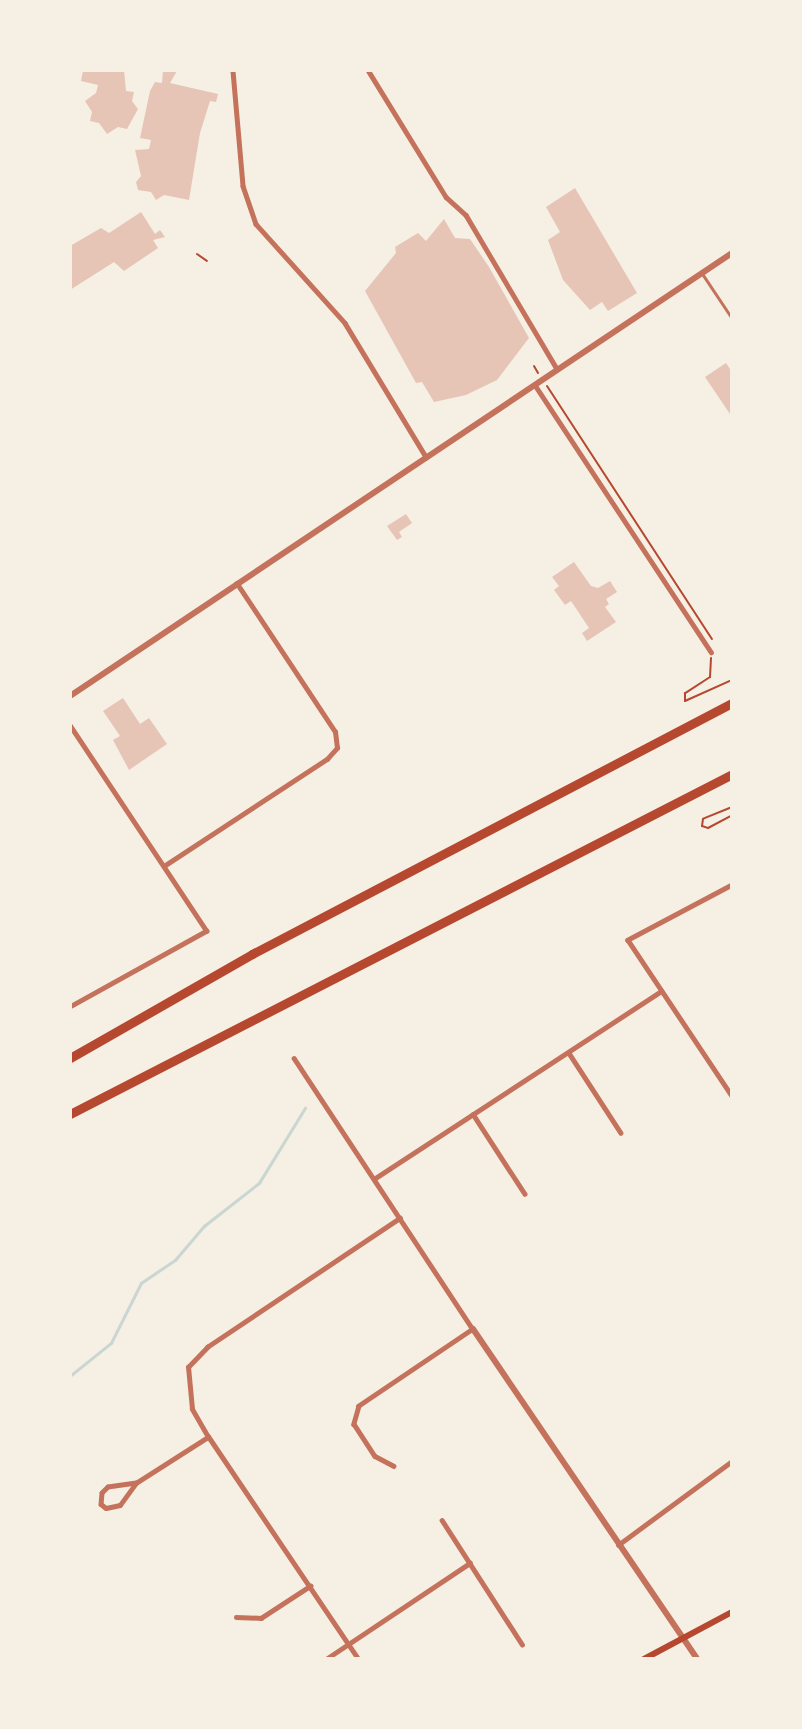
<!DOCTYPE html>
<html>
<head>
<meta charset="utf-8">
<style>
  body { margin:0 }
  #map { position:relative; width:802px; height:1729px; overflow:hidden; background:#f6efe4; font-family:Poppins,sans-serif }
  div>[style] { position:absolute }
  .stream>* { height:2.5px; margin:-1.25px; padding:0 1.25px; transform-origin:1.25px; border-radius:1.25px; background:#c9d6d2 }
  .building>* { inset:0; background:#e6c5b7 }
  .path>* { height:2px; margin:-1px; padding:0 1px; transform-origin:1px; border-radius:1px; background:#b5482f }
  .service>* { height:2.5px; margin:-1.25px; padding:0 1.25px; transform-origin:1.25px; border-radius:1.25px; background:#c5725c }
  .minor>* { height:4.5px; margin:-2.25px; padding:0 2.25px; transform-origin:2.25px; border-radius:2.25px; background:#c5725c }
  .tertiary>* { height:6px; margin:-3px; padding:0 3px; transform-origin:3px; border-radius:3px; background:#c5725c }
  .secondary>* { height:6px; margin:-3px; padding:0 3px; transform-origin:3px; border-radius:3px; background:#b5482f }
  .motorway>* { height:9px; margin:-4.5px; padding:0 4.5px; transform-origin:4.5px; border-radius:4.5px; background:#b5482f }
  span { translate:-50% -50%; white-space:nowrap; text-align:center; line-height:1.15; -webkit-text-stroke:5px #f6efe4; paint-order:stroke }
  .frame { position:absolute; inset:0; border:72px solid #f6efe4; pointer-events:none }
</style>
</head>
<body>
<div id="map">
  <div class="stream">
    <i style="left:70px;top:1376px;width:53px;rotate:-38.8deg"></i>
    <i style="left:111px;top:1343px;width:67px;rotate:-63.4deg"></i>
    <i style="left:141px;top:1283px;width:41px;rotate:-34.1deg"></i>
    <i style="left:175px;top:1260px;width:45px;rotate:-49.5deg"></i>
    <i style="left:204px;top:1226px;width:70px;rotate:-38deg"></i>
    <i style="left:259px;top:1183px;width:88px;rotate:-58.5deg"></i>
  </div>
  <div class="building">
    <i style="clip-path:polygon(83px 70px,124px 70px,126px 91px,134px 92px,132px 101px,138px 109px,127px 129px,118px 127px,107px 134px,99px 123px,90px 121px,92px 112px,85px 101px,96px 93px,98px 85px,81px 81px)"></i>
    <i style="clip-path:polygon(163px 70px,177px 71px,170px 83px,218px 94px,216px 102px,210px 101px,200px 133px,189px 200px,164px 195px,156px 200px,151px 192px,138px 190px,136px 182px,141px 176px,135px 150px,149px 149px,151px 140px,140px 138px,150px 91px,155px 82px,162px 83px)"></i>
    <i style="clip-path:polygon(575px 188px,637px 293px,608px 311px,602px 302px,590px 310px,563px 280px,548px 240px,560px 232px,546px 207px)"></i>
    <i style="clip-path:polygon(141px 212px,155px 234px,160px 230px,165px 237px,153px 240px,158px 248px,124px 271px,114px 262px,70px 290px,70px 246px,101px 228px,109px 233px)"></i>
    <i style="clip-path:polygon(444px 219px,455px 238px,470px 239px,489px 267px,529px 338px,497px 380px,466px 395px,434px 402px,422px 382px,416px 383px,365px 291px,396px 253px,395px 247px,418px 233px,426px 241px)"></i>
    <i style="clip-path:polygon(726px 363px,732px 372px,732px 417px,705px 377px)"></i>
    <i style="clip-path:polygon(406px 514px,412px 523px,399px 532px,402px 537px,397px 540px,387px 526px)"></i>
    <i style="clip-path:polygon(574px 562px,591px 586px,598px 588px,610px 581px,617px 592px,606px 599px,609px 604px,605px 607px,616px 622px,587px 641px,582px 633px,589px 628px,571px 601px,565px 605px,554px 590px,559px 586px,552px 577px)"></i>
    <i style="clip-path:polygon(123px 698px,140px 724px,149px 718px,167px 744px,129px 770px,113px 740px,120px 736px,103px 711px)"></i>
  </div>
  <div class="path">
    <i style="left:197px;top:254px;width:12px;rotate:35deg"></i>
    <i style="left:534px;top:366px;width:8px;rotate:60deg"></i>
    <i style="left:547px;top:386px;width:302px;rotate:56.9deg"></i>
    <i style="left:711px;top:658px;width:19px;rotate:93deg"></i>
    <i style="left:710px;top:677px;width:30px;rotate:147deg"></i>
    <i style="left:685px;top:693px;width:8px;rotate:90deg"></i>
    <i style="left:685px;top:701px;width:51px;rotate:-24.1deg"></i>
    <i style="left:732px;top:807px;width:31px;rotate:158deg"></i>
    <i style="left:703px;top:819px;width:7px;rotate:98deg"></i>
    <i style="left:702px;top:826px;width:6px;rotate:18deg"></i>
    <i style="left:708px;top:828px;width:27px;rotate:-28deg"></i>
  </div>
  <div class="service">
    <i style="left:702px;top:273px;width:54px;rotate:56.3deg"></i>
  </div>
  <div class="minor">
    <i style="left:368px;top:70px;width:149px;rotate:58.4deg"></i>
    <i style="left:446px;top:197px;width:27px;rotate:42deg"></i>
    <i style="left:466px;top:215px;width:179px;rotate:59.4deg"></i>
    <i style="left:233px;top:71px;width:115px;rotate:85deg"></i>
    <i style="left:243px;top:186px;width:40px;rotate:71.1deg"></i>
    <i style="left:256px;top:224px;width:133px;rotate:48deg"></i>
    <i style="left:345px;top:323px;width:157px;rotate:58.8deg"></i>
    <i style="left:535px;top:385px;width:320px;rotate:56.6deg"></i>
    <i style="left:70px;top:725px;width:247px;rotate:56.4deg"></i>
    <i style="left:207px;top:931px;width:157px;rotate:151deg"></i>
    <i style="left:164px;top:866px;width:195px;rotate:-33.3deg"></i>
    <i style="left:327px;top:759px;width:15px;rotate:-48deg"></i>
    <i style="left:337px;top:748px;width:16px;rotate:-97deg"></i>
    <i style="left:335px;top:732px;width:178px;rotate:-123.5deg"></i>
    <i style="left:732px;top:885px;width:118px;rotate:152.1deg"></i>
    <i style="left:628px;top:940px;width:187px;rotate:56.3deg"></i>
    <i style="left:569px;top:1053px;width:95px;rotate:57deg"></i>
    <i style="left:294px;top:1058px;width:325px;rotate:56.6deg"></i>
    <i style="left:473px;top:1329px;width:138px;rotate:146deg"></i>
    <i style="left:359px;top:1406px;width:19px;rotate:106deg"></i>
    <i style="left:354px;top:1424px;width:38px;rotate:57deg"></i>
    <i style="left:375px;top:1456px;width:21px;rotate:28deg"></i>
    <i style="left:473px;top:1114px;width:95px;rotate:57deg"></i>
    <i style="left:374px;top:1179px;width:343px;rotate:-33.2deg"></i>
    <i style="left:136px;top:1483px;width:28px;rotate:172deg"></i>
    <i style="left:108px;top:1487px;width:8px;rotate:135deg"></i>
    <i style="left:102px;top:1493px;width:11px;rotate:95deg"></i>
    <i style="left:101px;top:1504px;width:6px;rotate:39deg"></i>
    <i style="left:106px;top:1508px;width:14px;rotate:-12deg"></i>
    <i style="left:120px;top:1505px;width:27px;rotate:-54deg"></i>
    <i style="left:136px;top:1483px;width:85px;rotate:-32.6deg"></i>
    <i style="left:442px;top:1520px;width:148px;rotate:57.2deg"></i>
    <i style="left:618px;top:1545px;width:142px;rotate:-36.4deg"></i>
    <i style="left:236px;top:1617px;width:25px;rotate:2deg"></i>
    <i style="left:261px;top:1618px;width:59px;rotate:-33.1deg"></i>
    <i style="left:326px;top:1659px;width:173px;rotate:-33.7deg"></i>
    <i style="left:358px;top:1659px;width:268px;rotate:-124deg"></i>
    <i style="left:208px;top:1437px;width:32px;rotate:-120deg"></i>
    <i style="left:192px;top:1409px;width:42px;rotate:-95.4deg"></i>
    <i style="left:188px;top:1367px;width:28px;rotate:-46deg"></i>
    <i style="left:207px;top:1347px;width:232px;rotate:-33.8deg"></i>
  </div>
  <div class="tertiary">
    <i style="left:70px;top:696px;width:797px;rotate:-33.79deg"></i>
    <i style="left:473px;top:1329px;width:399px;rotate:55.8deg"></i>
  </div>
  <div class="secondary">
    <i style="left:644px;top:1659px;width:100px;rotate:-28.1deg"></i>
  </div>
  <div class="motorway">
    <i style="left:70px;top:1058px;width:210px;rotate:-29.7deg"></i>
    <i style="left:252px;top:954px;width:542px;rotate:-27.61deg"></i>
    <i style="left:70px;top:1114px;width:744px;rotate:-27.18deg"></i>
  </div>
  <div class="frame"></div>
</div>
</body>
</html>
